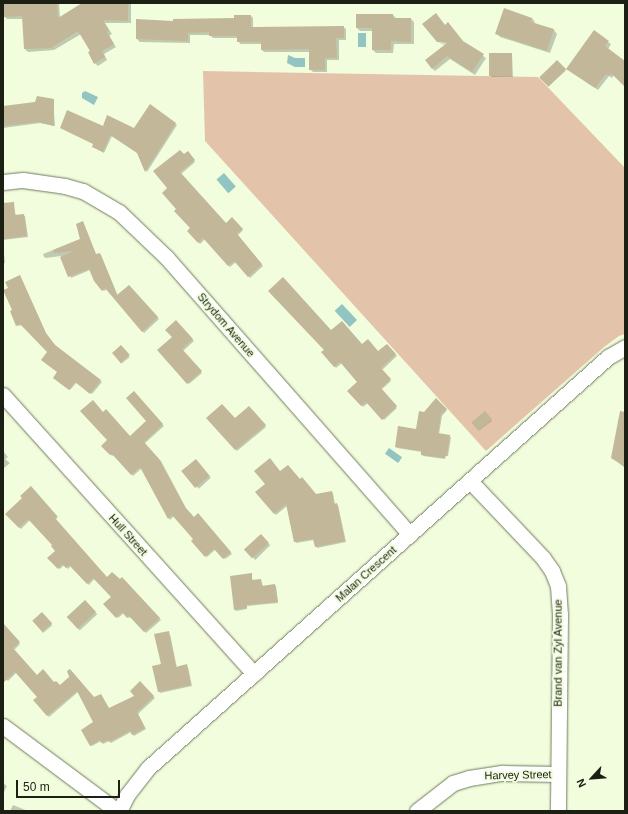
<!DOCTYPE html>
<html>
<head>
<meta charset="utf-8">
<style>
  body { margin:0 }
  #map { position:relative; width:628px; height:814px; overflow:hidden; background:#f1fddd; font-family:Helvetica,sans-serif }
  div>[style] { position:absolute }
  .green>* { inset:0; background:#e4c3ab }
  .water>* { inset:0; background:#92c4c1; transform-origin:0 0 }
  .shadow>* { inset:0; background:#0003; transform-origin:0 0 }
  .building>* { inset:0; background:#c2b798; transform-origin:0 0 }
  .roads { filter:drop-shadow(0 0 1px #717b5f) drop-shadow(0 0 1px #717b5f) }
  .minor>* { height:15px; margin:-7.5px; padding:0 7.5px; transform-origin:7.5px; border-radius:7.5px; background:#fff }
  span { translate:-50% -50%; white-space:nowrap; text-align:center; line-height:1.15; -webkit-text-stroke:3.5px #f1fddd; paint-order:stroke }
  .street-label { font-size:11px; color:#1b1f14 }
  .frame { position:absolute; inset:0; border:4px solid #1b1f14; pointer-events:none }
  .north { position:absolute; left:572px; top:758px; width:40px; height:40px; -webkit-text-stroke:3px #f1fddd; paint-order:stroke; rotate:244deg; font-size:11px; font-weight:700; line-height:16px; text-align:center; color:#1b1f14 }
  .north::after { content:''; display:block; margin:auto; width:14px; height:18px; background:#1b1f14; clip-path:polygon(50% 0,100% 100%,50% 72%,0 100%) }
  .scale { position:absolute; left:16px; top:780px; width:104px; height:18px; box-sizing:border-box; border:2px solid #1b1f14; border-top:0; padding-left:5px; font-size:12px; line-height:14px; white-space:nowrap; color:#1b1f14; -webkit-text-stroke:3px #f1fddd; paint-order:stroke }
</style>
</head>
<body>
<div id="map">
  <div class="green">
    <i style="clip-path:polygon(203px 71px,538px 77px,625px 168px,625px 334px,619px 336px,604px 347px,486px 451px,205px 141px)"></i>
  </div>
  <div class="water">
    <i style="left:358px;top:33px;width:8px;height:14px"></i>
    <i style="clip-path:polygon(288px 55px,295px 58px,305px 58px,305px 67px,295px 67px,287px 63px)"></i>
    <i style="clip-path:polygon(85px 91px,98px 97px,94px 105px,82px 98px,82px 93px)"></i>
    <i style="left:224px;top:173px;width:18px;height:10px;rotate:49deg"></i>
    <i style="left:342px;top:304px;width:22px;height:10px;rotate:47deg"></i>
    <i style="left:389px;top:448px;width:16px;height:7px;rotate:35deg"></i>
  </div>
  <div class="shadow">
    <i style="clip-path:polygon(4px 3px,59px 3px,60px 18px,84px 3px,131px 3px,131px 23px,105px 23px,112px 34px,109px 36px,116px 47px,104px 54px,107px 60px,98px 66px,95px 63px,92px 51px,81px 34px,54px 50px,28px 52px,25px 49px,23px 19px,7px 19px,4px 16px)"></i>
    <i style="clip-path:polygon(393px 15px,396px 18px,411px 19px,414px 22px,414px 44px,394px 44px,393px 53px,376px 53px,373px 50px,373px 31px,360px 31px,357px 28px)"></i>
    <i style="clip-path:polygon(251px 16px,253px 18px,253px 28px,343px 27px,346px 29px,346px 40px,339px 40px,339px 60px,327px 60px,327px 72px,313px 72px,310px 69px,310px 52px,264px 52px,262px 50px,262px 44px,240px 44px,238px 38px,213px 38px,210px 35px,190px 35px,190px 43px,140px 42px,137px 39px,174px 22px,235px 19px)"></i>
    <i style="clip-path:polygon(532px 18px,535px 22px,534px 24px,554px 30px,557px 34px,550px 53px,500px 37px,497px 33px)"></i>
    <i style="clip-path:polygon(445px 26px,464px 43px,486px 58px,475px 75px,450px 59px,435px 71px,432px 68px,446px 45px,439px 43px,452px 44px)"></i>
    <i style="clip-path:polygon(608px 42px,611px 44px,608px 49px,625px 62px,625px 86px,614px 75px,612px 78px,609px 76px,598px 90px,570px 71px)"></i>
    <i style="clip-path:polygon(512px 54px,513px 77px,492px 77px,490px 75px)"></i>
    <i style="left:557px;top:61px;width:13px;height:23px;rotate:48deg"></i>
    <i style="clip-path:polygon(53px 100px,55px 126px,40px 123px,3px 128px,3px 107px)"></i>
    <i style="clip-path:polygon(150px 105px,177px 125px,147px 172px,138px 153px,112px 136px,104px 153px,93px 147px,103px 127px,134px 129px)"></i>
    <i style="clip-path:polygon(188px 152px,195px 162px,181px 174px,226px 225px,232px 219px,243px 230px,238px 235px,263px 266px,250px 278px,236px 262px,230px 267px,205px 239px,200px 244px,188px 231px,191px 228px,178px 210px,168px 188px,184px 155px)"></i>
    <i style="clip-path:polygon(13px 203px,16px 216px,25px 216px,28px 237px,3px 240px,3px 211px)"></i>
    <i style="clip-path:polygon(88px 236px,96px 255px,101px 255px,118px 296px,129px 286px,159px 319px,144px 333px,107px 289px,104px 291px,103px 290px,90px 270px,71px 278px,61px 256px,46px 258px,44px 257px,43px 254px)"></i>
    <i style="clip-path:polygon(3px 244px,5px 263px,3px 263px)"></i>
    <i style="clip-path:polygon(20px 276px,47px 336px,56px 346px,102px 382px,92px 394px,77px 382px,70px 390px,56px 379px,58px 372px,48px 352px,22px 325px,18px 326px,17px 325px,9px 288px)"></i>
    <i style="clip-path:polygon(176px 321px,194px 341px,183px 351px,202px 373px,189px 384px,158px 350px,173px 337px)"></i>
    <i style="clip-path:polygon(331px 331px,379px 352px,387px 345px,397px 356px,382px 370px,391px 381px,381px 390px,397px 408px,384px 420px,368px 403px,363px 407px,349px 391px,359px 382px,342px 363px,336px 368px,322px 352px,325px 350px)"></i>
    <i style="left:121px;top:346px;width:14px;height:11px;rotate:51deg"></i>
    <i style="clip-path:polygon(135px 394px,164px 426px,144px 444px,161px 461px,187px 510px,194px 518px,198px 515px,232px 554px,225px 559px,216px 549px,207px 557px,192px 541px,194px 539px,174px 516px,170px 520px,169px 518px,142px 468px,133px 476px,114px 455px,112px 456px,103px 446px,108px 440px,103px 413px,130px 437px,148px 421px)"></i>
    <i style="clip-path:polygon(436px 399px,447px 410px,442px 416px,439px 434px,451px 437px,448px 456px,446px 456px,445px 459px,423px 456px,422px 452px,397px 448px,396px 447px,417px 430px,424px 413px)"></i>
    <i style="clip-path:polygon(249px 407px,266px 427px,237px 451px,208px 418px,235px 420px)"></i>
    <i style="left:485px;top:412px;width:11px;height:16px;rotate:52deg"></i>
    <i style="clip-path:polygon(625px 428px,625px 468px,612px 457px)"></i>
    <i style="clip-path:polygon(3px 451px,8px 457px,5px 459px,10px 463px,3px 469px)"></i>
    <i style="left:195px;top:461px;width:23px;height:16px;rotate:47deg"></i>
    <i style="clip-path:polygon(280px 472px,300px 480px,316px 495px,331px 492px,333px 493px,335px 504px,338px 505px,346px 542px,317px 548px,314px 540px,296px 543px,295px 541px,287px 506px,276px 515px,257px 492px)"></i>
    <i style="clip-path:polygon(31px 487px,58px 517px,55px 520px,107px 578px,120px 581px,122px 579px,161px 620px,146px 633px,131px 617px,129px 618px,124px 613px,118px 618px,105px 604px,112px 597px,95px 578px,89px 585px,71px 566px,68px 569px,64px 565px,60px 569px,49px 558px,57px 551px,54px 545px,30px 520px,21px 529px,7px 514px,23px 498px)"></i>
    <i style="clip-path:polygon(625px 524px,625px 543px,624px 542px)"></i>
    <i style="left:261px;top:536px;width:13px;height:21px;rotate:45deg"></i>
    <i style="clip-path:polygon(251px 574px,253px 581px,261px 580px,263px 586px,276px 586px,278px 603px,247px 606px,247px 609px,236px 611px,235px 609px)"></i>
    <i style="left:85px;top:601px;width:18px;height:24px;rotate:47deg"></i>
    <i style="left:42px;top:613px;width:16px;height:12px;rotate:50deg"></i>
    <i style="clip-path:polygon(3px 625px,20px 644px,14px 650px,37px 676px,60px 687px,69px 679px,94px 698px,101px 695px,109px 709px,136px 696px,140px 683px,155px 698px,138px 714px,146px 729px,134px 736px,131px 732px,111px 743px,109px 741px,103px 744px,101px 741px,92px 746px,90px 745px,94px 723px,78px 692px,49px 717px,35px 700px,39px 697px,17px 672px,8px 681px,3px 676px)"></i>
    <i style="clip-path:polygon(170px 634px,177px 668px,186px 666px,188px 667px,192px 686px,160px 693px,159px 691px,162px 665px)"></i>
    <i style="clip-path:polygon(3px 783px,7px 786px,3px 794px)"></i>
    <i style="clip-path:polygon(13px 805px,28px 811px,10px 811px)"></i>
  </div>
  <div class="building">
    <i style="clip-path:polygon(3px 3px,57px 3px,58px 18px,82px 3px,128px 3px,128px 21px,103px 20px,109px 31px,107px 32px,114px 44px,102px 51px,105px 57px,94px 64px,88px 52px,90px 51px,78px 31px,51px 48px,24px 49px,22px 16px,3px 17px)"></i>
    <i style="clip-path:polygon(504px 8px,532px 18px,531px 22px,554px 29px,547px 51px,495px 34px)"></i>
    <i style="clip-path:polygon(436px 13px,445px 25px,448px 22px,463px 41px,484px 54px,472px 72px,447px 56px,432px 69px,425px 60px,447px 43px,437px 42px,422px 24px)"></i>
    <i style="clip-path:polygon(356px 14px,393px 14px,393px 18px,411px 18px,411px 42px,391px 41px,391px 50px,372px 50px,372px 28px,356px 28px)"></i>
    <i style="clip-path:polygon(234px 15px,251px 15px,251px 27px,344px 26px,344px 38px,336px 38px,337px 58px,325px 58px,325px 70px,309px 70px,309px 49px,261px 50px,261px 42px,237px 42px,237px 36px,209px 36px,209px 32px,188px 33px,188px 41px,136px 39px,136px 19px,173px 21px,173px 19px,234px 18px)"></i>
    <i style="clip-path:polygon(594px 30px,609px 41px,605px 46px,625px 61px,625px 87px,611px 73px,609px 76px,606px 74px,595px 88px,566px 69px)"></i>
    <i style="left:489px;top:53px;width:23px;height:23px"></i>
    <i style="left:557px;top:60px;width:13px;height:25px;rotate:45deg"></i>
    <i style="clip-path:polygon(37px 96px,54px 99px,54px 126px,38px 122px,3px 126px,3px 106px,35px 102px)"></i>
    <i style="clip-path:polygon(150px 104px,176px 123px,145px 172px,137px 153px,110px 135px,103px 152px,92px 147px,93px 144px,60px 128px,67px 110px,103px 126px,107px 115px,134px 128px)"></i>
    <i style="clip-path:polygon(180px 150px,184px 154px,188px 151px,195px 160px,180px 172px,226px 223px,232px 217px,243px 229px,237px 234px,262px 264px,248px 277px,234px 261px,228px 266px,203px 238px,198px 243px,187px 231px,190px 228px,174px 211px,176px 209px,162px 193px,167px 188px,153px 171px)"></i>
    <i style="clip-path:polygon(14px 202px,15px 215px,24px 214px,27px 236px,3px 239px,3px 203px)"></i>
    <i style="clip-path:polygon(83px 221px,96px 254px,100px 253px,117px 295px,129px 285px,158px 317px,142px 332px,105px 288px,102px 291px,94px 281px,89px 269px,68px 277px,60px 257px,74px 251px,54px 253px,53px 250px,80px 239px,76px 224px)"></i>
    <i style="clip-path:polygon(20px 275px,46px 333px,55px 345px,101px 380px,90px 394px,75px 382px,69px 390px,53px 378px,57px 372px,41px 360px,47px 352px,20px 324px,16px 326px,10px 311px,12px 310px,3px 290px,8px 288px,5px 282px)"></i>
    <i style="clip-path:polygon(283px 277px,331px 330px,342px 321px,362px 344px,368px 339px,378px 351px,387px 344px,396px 354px,381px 368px,391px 379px,381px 388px,397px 406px,382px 420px,366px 402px,361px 406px,347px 391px,357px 382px,340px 362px,334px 367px,321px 352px,324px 350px,268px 291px)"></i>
    <i style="clip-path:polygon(176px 320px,193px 339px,182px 349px,202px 371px,187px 384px,157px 350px,172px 337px,165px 330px)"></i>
    <i style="left:121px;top:345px;width:13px;height:12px;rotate:48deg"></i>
    <i style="clip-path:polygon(134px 391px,163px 424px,144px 442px,159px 459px,185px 507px,194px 517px,198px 513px,231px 552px,223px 559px,214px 549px,205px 557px,191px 541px,193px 539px,172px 515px,168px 519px,140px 467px,131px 475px,112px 454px,110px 455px,101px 446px,107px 440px,80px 411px,93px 400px,103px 412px,106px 409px,130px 436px,146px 421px,126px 398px)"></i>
    <i style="clip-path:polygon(436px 398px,447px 409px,441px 414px,438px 433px,450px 435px,447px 456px,445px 455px,444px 458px,421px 455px,421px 451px,395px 447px,398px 426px,416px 429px,419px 411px,424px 412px)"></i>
    <i style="clip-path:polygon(222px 404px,235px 418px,249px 406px,266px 425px,235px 450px,206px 418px)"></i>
    <i style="left:485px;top:411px;width:11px;height:18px;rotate:49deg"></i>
    <i style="clip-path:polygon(620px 411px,625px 412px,625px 467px,611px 458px)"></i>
    <i style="clip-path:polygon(270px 458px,280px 471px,288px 465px,300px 479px,302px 477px,316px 494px,332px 491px,334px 504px,337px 503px,345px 541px,315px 547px,313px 539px,294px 542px,286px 504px,274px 514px,255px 492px,265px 484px,254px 471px)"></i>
    <i style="left:196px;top:459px;width:22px;height:19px;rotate:51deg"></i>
    <i style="clip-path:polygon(31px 486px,57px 516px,55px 518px,107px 577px,112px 572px,120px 579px,122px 577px,160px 618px,144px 632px,129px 616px,127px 618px,122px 612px,116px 618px,103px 604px,111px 597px,93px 578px,87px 584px,69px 565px,66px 568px,62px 564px,58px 569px,47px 558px,55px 551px,51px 546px,52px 545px,28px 519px,19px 528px,5px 514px,22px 498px,20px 496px)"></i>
    <i style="left:261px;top:534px;width:12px;height:23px;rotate:48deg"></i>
    <i style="clip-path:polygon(252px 573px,252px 580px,261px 579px,262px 586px,275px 584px,278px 602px,246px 605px,247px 608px,234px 610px,230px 576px)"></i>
    <i style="left:85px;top:600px;width:16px;height:25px;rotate:47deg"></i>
    <i style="left:42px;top:612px;width:15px;height:13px;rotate:48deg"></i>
    <i style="clip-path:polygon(3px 623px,20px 642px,13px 648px,37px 675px,43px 669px,54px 682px,56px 681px,60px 685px,69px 677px,70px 679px,67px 671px,70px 669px,94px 697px,101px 694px,109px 708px,134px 696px,130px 691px,140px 681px,154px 696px,137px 712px,145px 728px,132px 735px,130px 731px,109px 742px,108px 740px,101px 743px,100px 740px,90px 746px,81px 730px,93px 722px,77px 691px,47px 716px,33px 700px,37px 697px,15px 672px,3px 683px)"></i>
    <i style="clip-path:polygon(169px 631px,176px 667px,187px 664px,191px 685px,158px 692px,152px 666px,161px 664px,154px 634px)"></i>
  </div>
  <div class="roads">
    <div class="minor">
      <i style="left:3px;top:182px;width:20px;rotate:-6deg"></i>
      <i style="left:23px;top:180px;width:42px;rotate:8.1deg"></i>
      <i style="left:65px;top:186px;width:19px;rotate:16deg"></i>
      <i style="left:83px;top:191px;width:42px;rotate:30.3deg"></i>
      <i style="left:119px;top:212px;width:66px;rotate:43.8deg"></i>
      <i style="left:167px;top:258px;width:368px;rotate:48.7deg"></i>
      <i style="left:3px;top:395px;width:375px;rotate:48deg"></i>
      <i style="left:470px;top:481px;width:106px;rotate:46.5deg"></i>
      <i style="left:543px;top:558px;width:16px;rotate:55deg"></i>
      <i style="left:552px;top:571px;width:16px;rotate:68deg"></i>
      <i style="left:558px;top:586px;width:29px;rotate:86deg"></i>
      <i style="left:560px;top:615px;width:196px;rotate:90.6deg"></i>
      <i style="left:3px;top:726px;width:142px;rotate:36.7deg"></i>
      <i style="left:119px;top:811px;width:18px;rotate:-63deg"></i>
      <i style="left:127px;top:795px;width:34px;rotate:-52deg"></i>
      <i style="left:148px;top:768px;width:617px;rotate:-41.78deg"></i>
      <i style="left:608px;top:357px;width:20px;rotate:-30deg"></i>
      <i style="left:417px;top:811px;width:46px;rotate:-37.9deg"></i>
      <i style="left:453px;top:783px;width:17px;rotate:-17deg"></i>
      <i style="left:469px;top:778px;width:33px;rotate:-9deg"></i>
      <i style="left:502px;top:773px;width:56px;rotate:1deg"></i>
    </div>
  </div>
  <div class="street-label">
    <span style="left:226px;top:325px;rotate:49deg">Strydom Avenue</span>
    <span style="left:128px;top:535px;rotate:48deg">Hull Street</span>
    <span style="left:366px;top:574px;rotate:-42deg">Malan Crescent</span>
    <span style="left:558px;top:653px;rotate:-90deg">Brand van Zyl Avenue</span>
    <span style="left:518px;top:775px;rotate:-1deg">Harvey Street</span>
  </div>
  <div class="frame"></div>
  <div class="north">N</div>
  <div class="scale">50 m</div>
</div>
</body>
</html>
